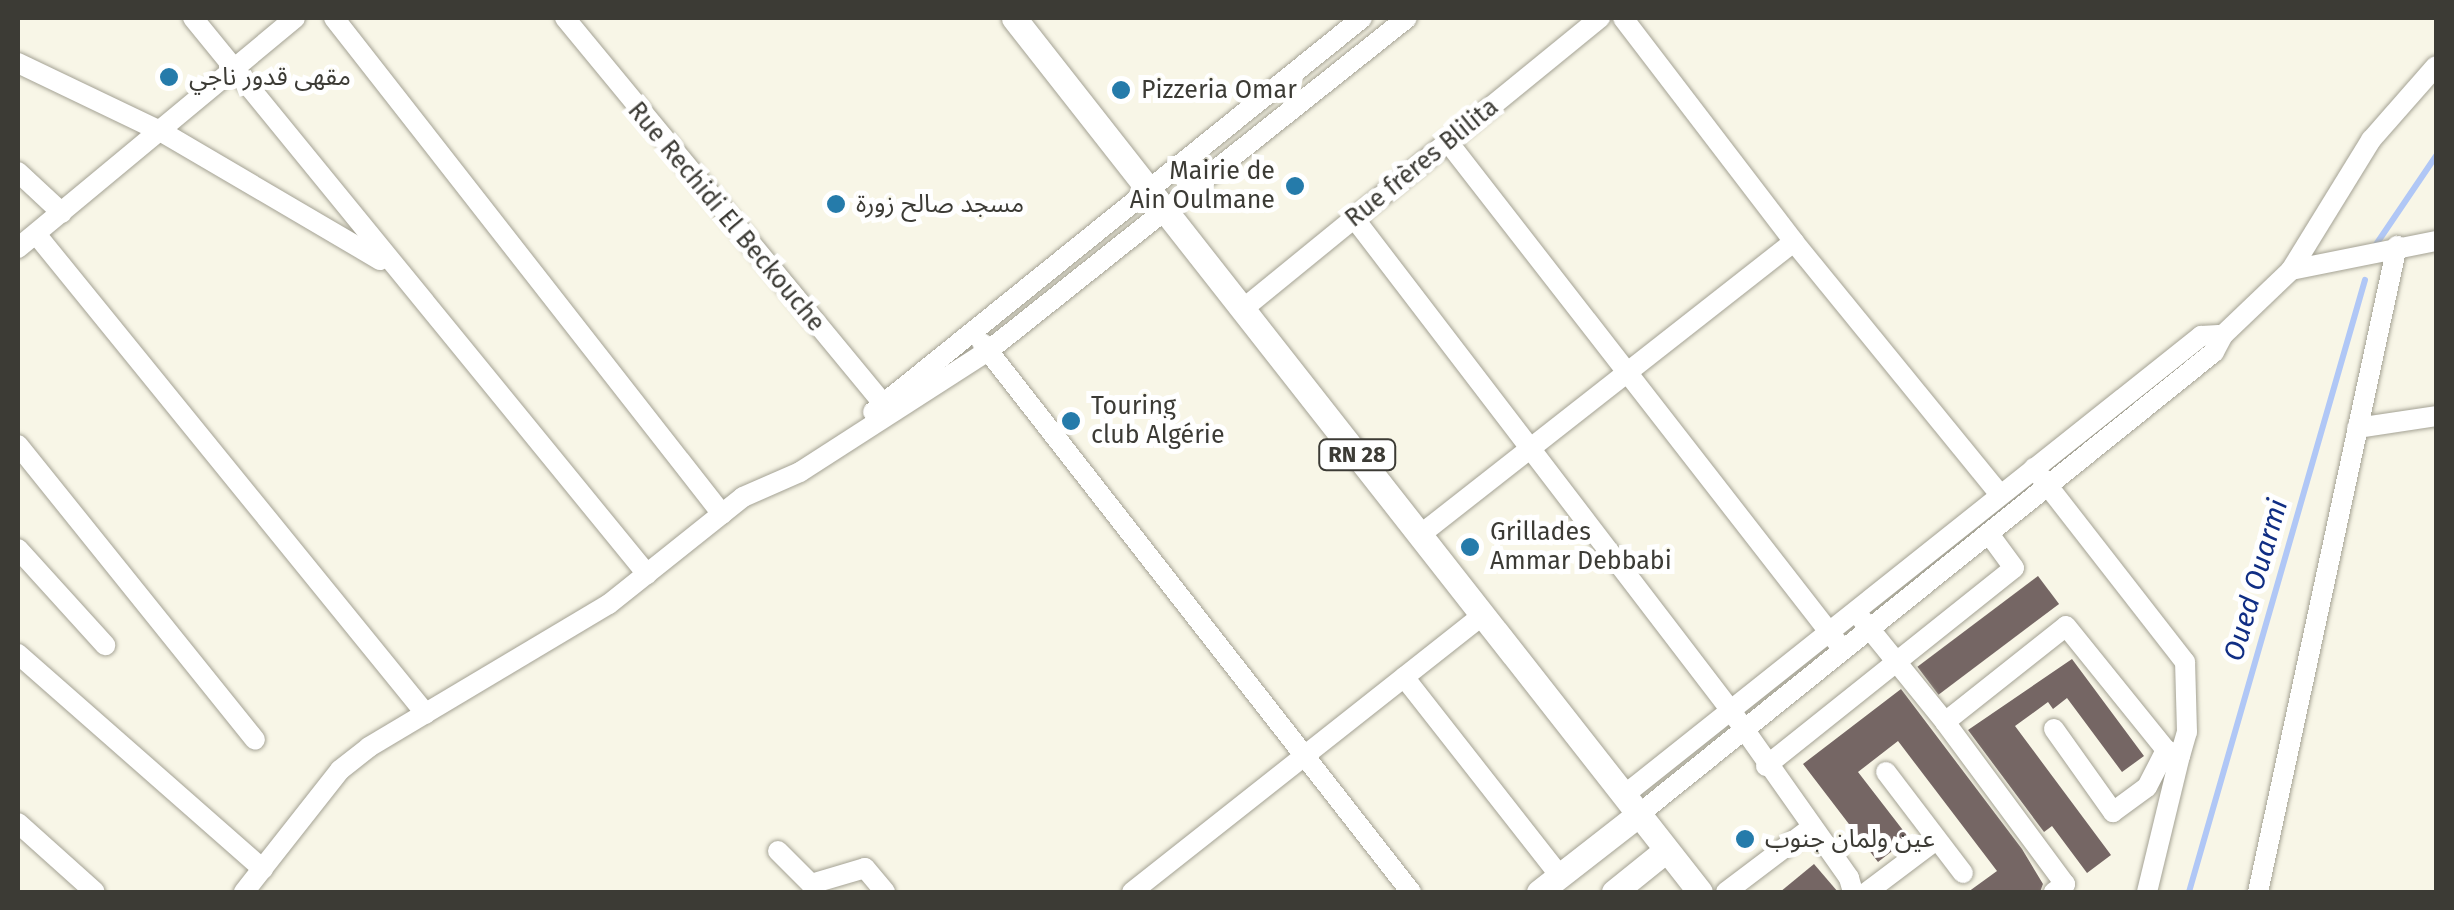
<!DOCTYPE html>
<html>
<head>
<meta charset="utf-8">
<style>
  body { margin:0 }
  #map { position:relative; width:2454px; height:910px; overflow:hidden; background:#f8f6e7; font-family:"Fira Sans","Noto Sans Arabic",sans-serif }
  div>[style] { position:absolute }
  .stream>* { height:6px; margin:-3px; padding:0 3px; transform-origin:3px; border-radius:3px; background:#b0c7f6 }
  .building>* { inset:0; background:#756664; transform-origin:0 0 }
  .roads { filter:drop-shadow(0 0 2px #a4a294) drop-shadow(0 0 2px #a4a294) }
  .minor>* { height:20px; margin:-10px; padding:0 10px; transform-origin:10px; border-radius:10px; background:#fff }
  .major>* { height:25px; margin:-12.5px; padding:0 12.5px; transform-origin:12.5px; border-radius:12.5px; background:#fff }
  .dots>* { width:28px; height:28px; translate:-50% -50%; box-sizing:border-box; border:5px solid #fff; border-radius:50% }
  span { translate:-50% -50%; white-space:nowrap; text-align:center; line-height:1.15; -webkit-text-stroke:10px #fff; paint-order:stroke }
  .shield-label span { padding:2px 8px; background:#fff; border:2px solid; border-radius:8px; -webkit-text-stroke-width:0 }
  .shield-label { font-size:22px; color:#3c3b35; font-weight:700 }
  .poi-label { font-size:25px; color:#3c3b35 }
  .left { translate:0 -50%; text-align:left }
  .right { translate:-100% -50%; text-align:right }
  .street-label { font-size:25px; color:#3c3b35 }
  .water-label { font-size:28px; color:#102e84; font-style:italic }
  .frame { position:absolute; inset:0; border:20px solid #3c3b35; pointer-events:none }
</style>
</head>
<body>
<div id="map">
  <div class="stream">
    <i style="left:2375px;top:246px;width:109px;rotate:-55.9deg"></i>
    <i style="left:2189px;top:892px;width:637px;rotate:-73.96deg"></i>
  </div>
  <div class="building">
    <i style="left:2038px;top:576px;width:35px;height:151px;rotate:53deg"></i>
    <i style="clip-path:polygon(2072px 659px,2144px 756px,2122px 772px,2067px 698px,2053px 709px,2048px 702px,2015px 726px,2111px 855px,2087px 873px,2052px 826px,2044px 832px,1968px 730px)"></i>
    <i style="clip-path:polygon(1901px 689px,2022px 849px,2043px 884px,2040px 892px,1968px 892px,1997px 871px,1898px 741px,1858px 772px,1909px 838px,1878px 862px,1803px 764px)"></i>
    <i style="clip-path:polygon(1814px 864px,1838px 892px,1780px 892px)"></i>
  </div>
  <div class="roads">
    <div class="minor">
      <i style="left:193px;top:18px;width:718px;rotate:50.77deg"></i>
      <i style="left:334px;top:18px;width:630px;rotate:51.97deg"></i>
      <i style="left:565px;top:18px;width:511px;rotate:50.48deg"></i>
      <i style="left:1623px;top:18px;width:282px;rotate:52.6deg"></i>
      <i style="left:1794px;top:242px;width:326px;rotate:50.8deg"></i>
      <i style="left:18px;top:63px;width:160px;rotate:25.6deg"></i>
      <i style="left:162px;top:132px;width:253px;rotate:30.4deg"></i>
      <i style="left:1448px;top:142px;width:633px;rotate:52.12deg"></i>
      <i style="left:18px;top:172px;width:60px;rotate:43deg"></i>
      <i style="left:1354px;top:218px;width:622px;rotate:52.58deg"></i>
      <i style="left:1732px;top:712px;width:203px;rotate:54.8deg"></i>
      <i style="left:1849px;top:878px;width:15px;rotate:74deg"></i>
      <i style="left:36px;top:234px;width:618px;rotate:50.91deg"></i>
      <i style="left:18px;top:248px;width:360px;rotate:-39.7deg"></i>
      <i style="left:2291px;top:270px;width:153px;rotate:-58.4deg"></i>
      <i style="left:2371px;top:140px;width:98px;rotate:-48.7deg"></i>
      <i style="left:1243px;top:309px;width:461px;rotate:-39.2deg"></i>
      <i style="left:982px;top:343px;width:697px;rotate:52deg"></i>
      <i style="left:873px;top:412px;width:628px;rotate:-38.86deg"></i>
      <i style="left:2357px;top:428px;width:80px;rotate:-8.6deg"></i>
      <i style="left:18px;top:445px;width:378px;rotate:51.2deg"></i>
      <i style="left:1420px;top:535px;width:475px;rotate:-38.1deg"></i>
      <i style="left:18px;top:549px;width:130px;rotate:47.8deg"></i>
      <i style="left:1856px;top:612px;width:141px;rotate:51deg"></i>
      <i style="left:1945px;top:722px;width:154px;rotate:-38.4deg"></i>
      <i style="left:2066px;top:626px;width:159px;rotate:51.1deg"></i>
      <i style="left:2166px;top:750px;width:15px;rotate:23deg"></i>
      <i style="left:2180px;top:756px;width:25px;rotate:-74deg"></i>
      <i style="left:2187px;top:732px;width:70px;rotate:-91.6deg"></i>
      <i style="left:2185px;top:662px;width:246px;rotate:-127.9deg"></i>
      <i style="left:18px;top:654px;width:326px;rotate:41.3deg"></i>
      <i style="left:1404px;top:677px;width:253px;rotate:51.9deg"></i>
      <i style="left:1945px;top:722px;width:202px;rotate:53.5deg"></i>
      <i style="left:2065px;top:884px;width:14px;rotate:144deg"></i>
      <i style="left:2054px;top:729px;width:102px;rotate:54.6deg"></i>
      <i style="left:2113px;top:812px;width:42px;rotate:-36.3deg"></i>
      <i style="left:2147px;top:787px;width:42px;rotate:-62.8deg"></i>
      <i style="left:1766px;top:766px;width:317px;rotate:-38.6deg"></i>
      <i style="left:2014px;top:568px;width:42px;rotate:-126.3deg"></i>
      <i style="left:1886px;top:772px;width:127px;rotate:52.7deg"></i>
      <i style="left:1623px;top:796px;width:739px;rotate:-38.51deg"></i>
      <i style="left:2201px;top:336px;width:22px;rotate:-3deg"></i>
      <i style="left:2223px;top:335px;width:94px;rotate:-43.7deg"></i>
      <i style="left:2291px;top:270px;width:148px;rotate:-11.3deg"></i>
      <i style="left:1638px;top:815px;width:739px;rotate:-38.79deg"></i>
      <i style="left:2214px;top:352px;width:19px;rotate:-62deg"></i>
      <i style="left:18px;top:823px;width:103px;rotate:41.9deg"></i>
      <i style="left:778px;top:851px;width:47px;rotate:45deg"></i>
      <i style="left:811px;top:884px;width:56px;rotate:-16.5deg"></i>
      <i style="left:865px;top:868px;width:31px;rotate:50deg"></i>
      <i style="left:244px;top:892px;width:155px;rotate:-51.8deg"></i>
      <i style="left:340px;top:770px;width:37px;rotate:-38deg"></i>
      <i style="left:369px;top:747px;width:279px;rotate:-30.8deg"></i>
      <i style="left:609px;top:604px;width:171px;rotate:-38.6deg"></i>
      <i style="left:743px;top:497px;width:62px;rotate:-23.7deg"></i>
      <i style="left:800px;top:472px;width:224px;rotate:-32.8deg"></i>
      <i style="left:988px;top:351px;width:535px;rotate:-38.48deg"></i>
      <i style="left:1132px;top:892px;width:446px;rotate:-38.3deg"></i>
      <i style="left:1726px;top:892px;width:108px;rotate:-37.1deg"></i>
      <i style="left:1867px;top:892px;width:86px;rotate:-37deg"></i>
      <i style="left:2147px;top:892px;width:140px;rotate:-76.4deg"></i>
      <i style="left:2258px;top:892px;width:661px;rotate:-77.86deg"></i>
    </div>
    <div class="major">
      <i style="left:1014px;top:18px;width:1111px;rotate:51.87deg"></i>
      <i style="left:1539px;top:892px;width:125px;rotate:-37.9deg"></i>
      <i style="left:1614px;top:892px;width:67px;rotate:-38.9deg"></i>
    </div>
  </div>
  <div class="dots">
    <i style="left:169px;top:77px;background:#257baa"></i>
    <i style="left:1121px;top:90px;background:#257baa"></i>
    <i style="left:1295px;top:186px;background:#257baa"></i>
    <i style="left:836px;top:204px;background:#257baa"></i>
    <i style="left:1071px;top:421px;background:#257baa"></i>
    <i style="left:1470px;top:547px;background:#257baa"></i>
    <i style="left:1745px;top:839px;background:#257baa"></i>
  </div>
  <div class="shield-label">
    <span style="left:1357px;top:455px">RN 28</span>
  </div>
  <div class="poi-label">
    <span class="left" style="left:189px;top:77px">مقهى قدور ناجي</span>
    <span class="left" style="left:1141px;top:90px">Pizzeria Omar</span>
    <span class="right" style="left:1275px;top:186px">Mairie de<br>Ain Oulmane</span>
    <span class="left" style="left:856px;top:204px">مسجد صالح زورة</span>
    <span class="left" style="left:1091px;top:421px">Touring<br>club Algérie</span>
    <span class="left" style="left:1490px;top:547px">Grillades<br>Ammar Debbabi</span>
    <span class="left" style="left:1765px;top:839px">عين ولمان جنوب</span>
  </div>
  <div class="street-label">
    <span style="left:1422px;top:163px;rotate:-39deg">Rue frères Blilita</span>
    <span style="left:726px;top:217px;rotate:50deg">Rue Rechidi El Beckouche</span>
  </div>
  <div class="water-label">
    <span style="left:2256px;top:580px;rotate:-74deg">Oued Ouarmi</span>
  </div>
  <div class="frame"></div>
</div>
</body>
</html>
